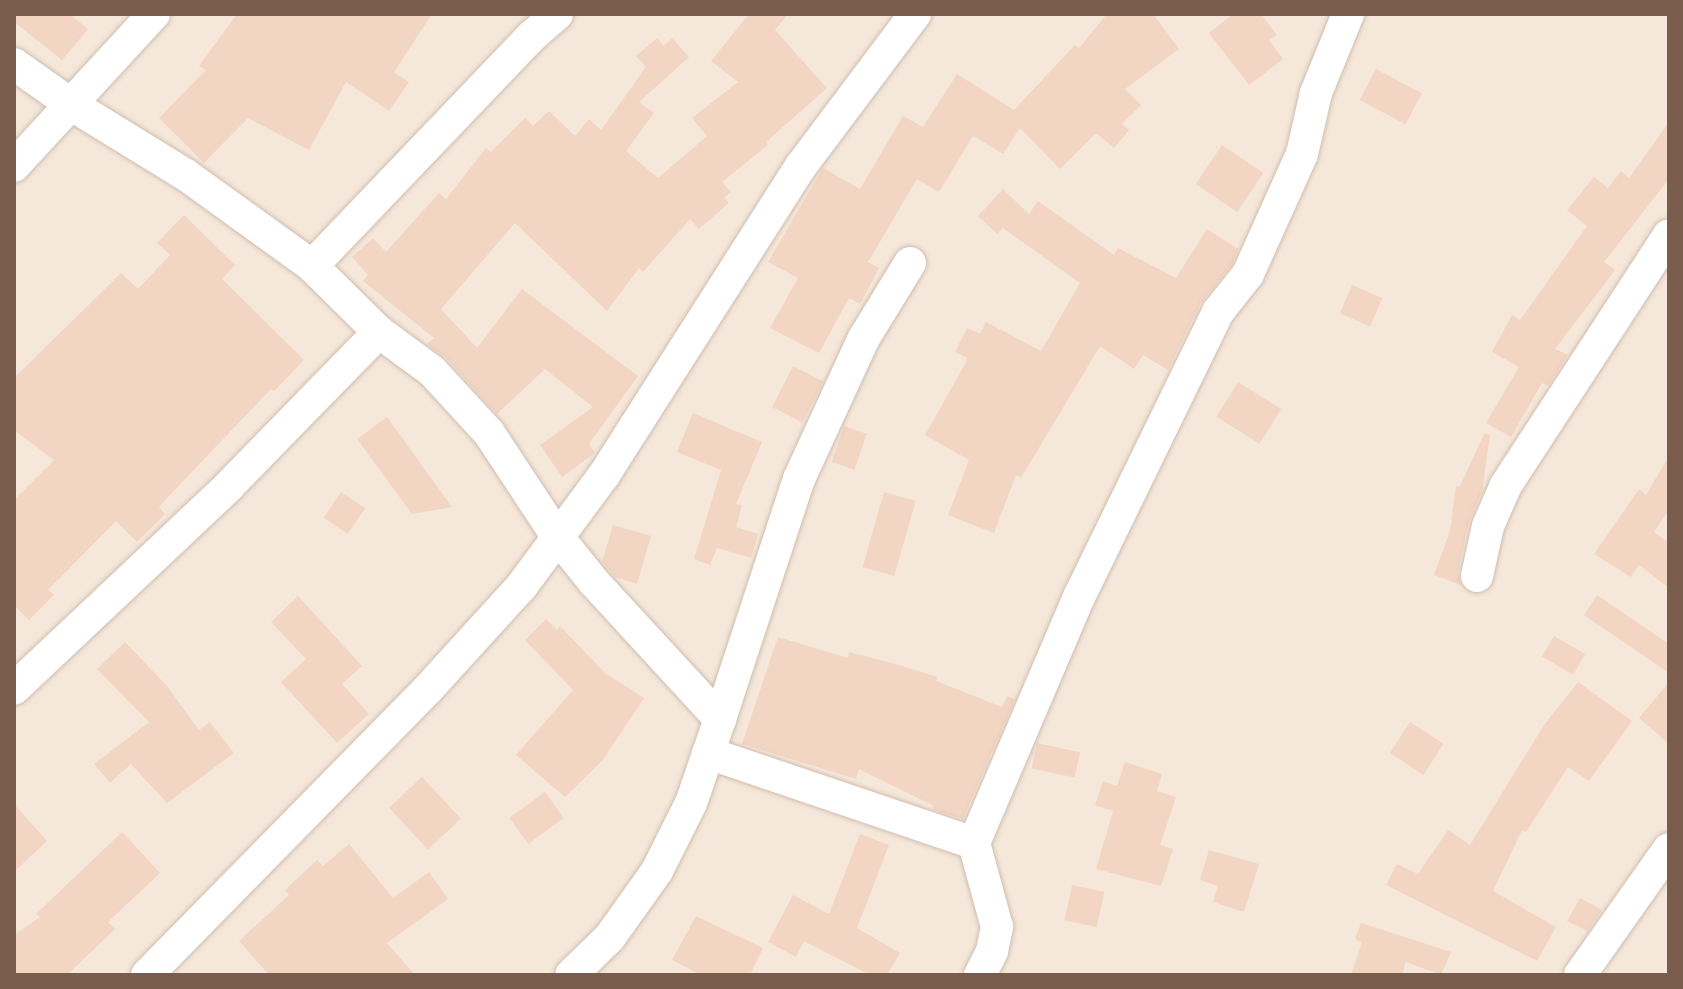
<!DOCTYPE html>
<html>
<head>
<meta charset="utf-8">
<style>
  body { margin:0 }
  #map { position:relative; width:1683px; height:989px; overflow:hidden; background:#fdf6ec; font-family:Karla,sans-serif }
  div>[style] { position:absolute }
  .residential>* { inset:0; background:#f5e8da; transform-origin:0 0 }
  .building>* { inset:0; background:#f3d5c3; transform-origin:0 0 }
  .roads { filter:drop-shadow(0 0 2px #d1beb0) drop-shadow(0 0 2px #d1beb0) }
  .minor>* { height:32px; margin:-16px; padding:0 16px; transform-origin:16px; border-radius:16px; background:#fff }
  span { translate:-50% -50%; white-space:nowrap; text-align:center; line-height:1.15; -webkit-text-stroke:7px #fffaf3; paint-order:stroke }
  .frame { position:absolute; inset:0; border:16px solid #7a5c4d; pointer-events:none }
</style>
</head>
<body>
<div id="map">
  <div class="residential">
    <i style="left:14px;top:14px;width:1655px;height:961px"></i>
  </div>
  <div class="building">
    <i style="clip-path:polygon(14px 14px,69px 14px,88px 29px,62px 60px,14px 22px)"></i>
    <i style="clip-path:polygon(237px 14px,432px 14px,394px 72px,409px 82px,389px 111px,346px 82px,309px 150px,248px 118px,204px 163px,159px 118px,206px 70px,199px 66px)"></i>
    <i style="clip-path:polygon(749px 14px,788px 14px,775px 30px,827px 88px,766px 142px,768px 145px,722px 182px,731px 192px,724px 198px,729px 203px,699px 229px,690px 219px,643px 272px,639px 268px,607px 311px,515px 223px,441px 309px,477px 348px,522px 289px,638px 376px,589px 444px,595px 453px,562px 477px,540px 445px,593px 407px,545px 369px,497px 414px,446px 358px,427px 344px,434px 338px,363px 281px,368px 275px,352px 257px,373px 238px,386px 252px,439px 193px,446px 199px,486px 148px,491px 152px,525px 118px,533px 126px,549px 111px,575px 136px,589px 119px,601px 130px,646px 67px,636px 56px,657px 38px,664px 46px,672px 38px,689px 57px,639px 102px,654px 113px,626px 151px,658px 178px,707px 136px,692px 118px,738px 82px,711px 61px)"></i>
    <i style="clip-path:polygon(1107px 14px,1153px 14px,1179px 49px,1125px 89px,1141px 105px,1122px 124px,1129px 130px,1114px 148px,1096px 133px,1060px 169px,1020px 128px,1003px 154px,973px 136px,939px 192px,917px 179px,868px 262px,879px 268px,860px 304px,849px 298px,819px 353px,770px 328px,798px 278px,768px 262px,823px 168px,860px 189px,903px 116px,923px 127px,957px 74px,1014px 110px,1075px 45px,1079px 48px)"></i>
    <i style="clip-path:polygon(1233px 14px,1261px 14px,1277px 35px,1269px 40px,1283px 59px,1249px 85px,1209px 33px)"></i>
    <i style="left:1376px;top:69px;width:52px;height:35px;rotate:28deg"></i>
    <i style="clip-path:polygon(1669px 122px,1669px 179px,1604px 262px,1615px 270px,1555px 349px,1568px 355px,1548px 386px,1542px 383px,1511px 437px,1486px 423px,1519px 367px,1492px 352px,1512px 315px,1520px 320px,1587px 226px,1567px 210px,1594px 177px,1608px 188px,1621px 171px,1629px 178px)"></i>
    <i style="left:1222px;top:145px;width:50px;height:47px;rotate:34deg"></i>
    <i style="clip-path:polygon(1003px 189px,1029px 214px,1038px 201px,1114px 255px,1118px 248px,1176px 278px,1207px 229px,1238px 249px,1232px 264px,1201px 303px,1168px 370px,1143px 355px,1134px 369px,1100px 346px,1021px 478px,1016px 475px,994px 533px,948px 515px,969px 460px,925px 435px,965px 364px,967px 358px,955px 352px,967px 328px,980px 334px,986px 322px,1041px 351px,1080px 283px,1003px 228px,997px 234px,978px 216px)"></i>
    <i style="clip-path:polygon(184px 215px,235px 265px,222px 279px,304px 360px,274px 391px,271px 389px,166px 499px,159px 507px,165px 514px,137px 542px,116px 521px,48px 590px,54px 595px,29px 620px,14px 605px,14px 500px,54px 460px,14px 430px,14px 378px,121px 273px,138px 289px,170px 255px,157px 243px)"></i>
    <i style="left:1352px;top:285px;width:33px;height:31px;rotate:23deg"></i>
    <i style="left:793px;top:366px;width:34px;height:46px;rotate:27deg"></i>
    <i style="left:1238px;top:382px;width:51px;height:41px;rotate:32deg"></i>
    <i style="clip-path:polygon(693px 413px,762px 442px,736px 504px,742px 505px,736px 527px,758px 534px,751px 558px,717px 548px,710px 565px,694px 559px,721px 470px,677px 452px)"></i>
    <i style="clip-path:polygon(387px 417px,452px 507px,412px 514px,357px 439px)"></i>
    <i style="left:844px;top:426px;width:24px;height:38px;rotate:19deg"></i>
    <i style="clip-path:polygon(1484px 434px,1490px 435px,1482px 492px,1469px 522px,1458px 572px,1461px 585px,1434px 575px,1450px 531px,1456px 486px,1460px 486px)"></i>
    <i style="clip-path:polygon(1669px 456px,1669px 510px,1654px 532px,1669px 543px,1669px 588px,1639px 565px,1631px 577px,1594px 554px,1639px 489px,1646px 495px)"></i>
    <i style="left:341px;top:492px;width:29px;height:31px;rotate:34deg"></i>
    <i style="left:884px;top:492px;width:33px;height:78px;rotate:16deg"></i>
    <i style="clip-path:polygon(613px 525px,651px 536px,637px 584px,615px 577px,602px 562px)"></i>
    <i style="clip-path:polygon(1597px 595px,1669px 644px,1669px 673px,1584px 615px)"></i>
    <i style="clip-path:polygon(298px 596px,362px 666px,342px 684px,369px 714px,337px 743px,281px 682px,306px 659px,271px 622px)"></i>
    <i style="clip-path:polygon(546px 619px,557px 630px,560px 626px,605px 673px,644px 698px,602px 761px,565px 797px,516px 755px,573px 690px,525px 640px)"></i>
    <i style="left:1554px;top:636px;width:36px;height:24px;rotate:30deg"></i>
    <i style="clip-path:polygon(778px 637px,848px 658px,849px 652px,899px 665px,937px 677px,936px 681px,1002px 707px,1007px 696px,1015px 699px,963px 819px,932px 809px,934px 806px,859px 769px,856px 779px,742px 744px)"></i>
    <i style="clip-path:polygon(125px 642px,167px 686px,199px 730px,210px 722px,234px 753px,167px 803px,131px 764px,110px 783px,94px 764px,149px 722px,97px 669px)"></i>
    <i style="clip-path:polygon(1578px 682px,1632px 721px,1589px 781px,1568px 767px,1526px 832px,1522px 830px,1493px 891px,1556px 927px,1537px 961px,1386px 885px,1397px 864px,1418px 874px,1448px 830px,1470px 845px,1544px 725px)"></i>
    <i style="clip-path:polygon(1669px 682px,1669px 744px,1639px 718px)"></i>
    <i style="left:1410px;top:722px;width:40px;height:37px;rotate:33deg"></i>
    <i style="left:1037px;top:743px;width:44px;height:26px;rotate:12deg"></i>
    <i style="clip-path:polygon(1125px 762px,1162px 774px,1157px 791px,1176px 797px,1160px 845px,1173px 849px,1161px 886px,1096px 869px,1113px 811px,1095px 805px,1103px 781px,1117px 786px)"></i>
    <i style="left:422px;top:777px;width:57px;height:45px;rotate:47deg"></i>
    <i style="left:545px;top:792px;width:32px;height:44px;rotate:54deg"></i>
    <i style="clip-path:polygon(14px 804px,47px 841px,14px 872px)"></i>
    <i style="clip-path:polygon(122px 832px,160px 873px,108px 922px,115px 929px,67px 975px,14px 975px,14px 935px,40px 917px,36px 914px)"></i>
    <i style="clip-path:polygon(860px 834px,889px 845px,857px 928px,900px 953px,887px 975px,870px 975px,804px 941px,796px 957px,768px 942px,793px 895px,829px 914px)"></i>
    <i style="clip-path:polygon(349px 844px,393px 898px,429px 872px,448px 899px,387px 943px,415px 975px,269px 975px,239px 941px,289px 895px,285px 890px,317px 860px,323px 866px)"></i>
    <i style="clip-path:polygon(1209px 850px,1259px 864px,1244px 912px,1213px 902px,1218px 886px,1200px 880px)"></i>
    <i style="left:1072px;top:885px;width:33px;height:36px;rotate:12deg"></i>
    <i style="clip-path:polygon(1580px 898px,1602px 910px,1588px 931px,1567px 921px)"></i>
    <i style="clip-path:polygon(696px 916px,763px 948px,750px 975px,701px 975px,672px 960px)"></i>
    <i style="clip-path:polygon(1361px 923px,1451px 952px,1441px 975px,1406px 962px,1402px 975px,1351px 975px,1362px 942px,1355px 939px)"></i>
  </div>
  <div class="roads">
    <div class="minor">
      <i style="left:14px;top:64px;width:71px;rotate:35.3deg"></i>
      <i style="left:72px;top:105px;width:134px;rotate:31.6deg"></i>
      <i style="left:186px;top:175px;width:155px;rotate:35.8deg"></i>
      <i style="left:312px;top:266px;width:94px;rotate:44.6deg"></i>
      <i style="left:379px;top:332px;width:216px;rotate:134.3deg"></i>
      <i style="left:228px;top:487px;width:294px;rotate:136.7deg"></i>
      <i style="left:14px;top:166px;width:207px;rotate:-47.4deg"></i>
      <i style="left:312px;top:266px;width:318px;rotate:-46.3deg"></i>
      <i style="left:532px;top:36px;width:33px;rotate:-41deg"></i>
      <i style="left:379px;top:332px;width:66px;rotate:36.3deg"></i>
      <i style="left:432px;top:371px;width:84px;rotate:47.4deg"></i>
      <i style="left:489px;top:433px;width:123px;rotate:56.6deg"></i>
      <i style="left:557px;top:536px;width:58px;rotate:51.3deg"></i>
      <i style="left:593px;top:581px;width:188px;rotate:47.4deg"></i>
      <i style="left:720px;top:719px;width:89px;rotate:109deg"></i>
      <i style="left:691px;top:803px;width:76px;rotate:116.6deg"></i>
      <i style="left:657px;top:871px;width:81px;rotate:125.5deg"></i>
      <i style="left:610px;top:937px;width:54px;rotate:135.7deg"></i>
      <i style="left:1477px;top:576px;width:51px;rotate:-77.6deg"></i>
      <i style="left:1488px;top:526px;width:45px;rotate:-66.3deg"></i>
      <i style="left:1506px;top:485px;width:298px;rotate:-56.9deg"></i>
      <i style="left:720px;top:719px;width:253px;rotate:-71.8deg"></i>
      <i style="left:799px;top:479px;width:155px;rotate:-65.3deg"></i>
      <i style="left:864px;top:338px;width:88px;rotate:-58.5deg"></i>
      <i style="left:708px;top:753px;width:281px;rotate:18.7deg"></i>
      <i style="left:147px;top:975px;width:402px;rotate:-45.5deg"></i>
      <i style="left:429px;top:688px;width:137px;rotate:-47.7deg"></i>
      <i style="left:521px;top:587px;width:139px;rotate:-53.5deg"></i>
      <i style="left:604px;top:475px;width:366px;rotate:-57.5deg"></i>
      <i style="left:801px;top:166px;width:190px;rotate:-53.1deg"></i>
      <i style="left:980px;top:975px;width:27px;rotate:-63deg"></i>
      <i style="left:992px;top:951px;width:25px;rotate:-78deg"></i>
      <i style="left:997px;top:927px;width:87px;rotate:-105.3deg"></i>
      <i style="left:974px;top:843px;width:270px;rotate:-66.9deg"></i>
      <i style="left:1080px;top:595px;width:315px;rotate:-64deg"></i>
      <i style="left:1218px;top:312px;width:48px;rotate:-51.7deg"></i>
      <i style="left:1248px;top:274px;width:132px;rotate:-65.8deg"></i>
      <i style="left:1302px;top:154px;width:63px;rotate:-77.1deg"></i>
      <i style="left:1316px;top:93px;width:85px;rotate:-67.9deg"></i>
      <i style="left:1580px;top:975px;width:154px;rotate:-54.8deg"></i>
    </div>
  </div>
  <div class="frame"></div>
</div>
</body>
</html>
